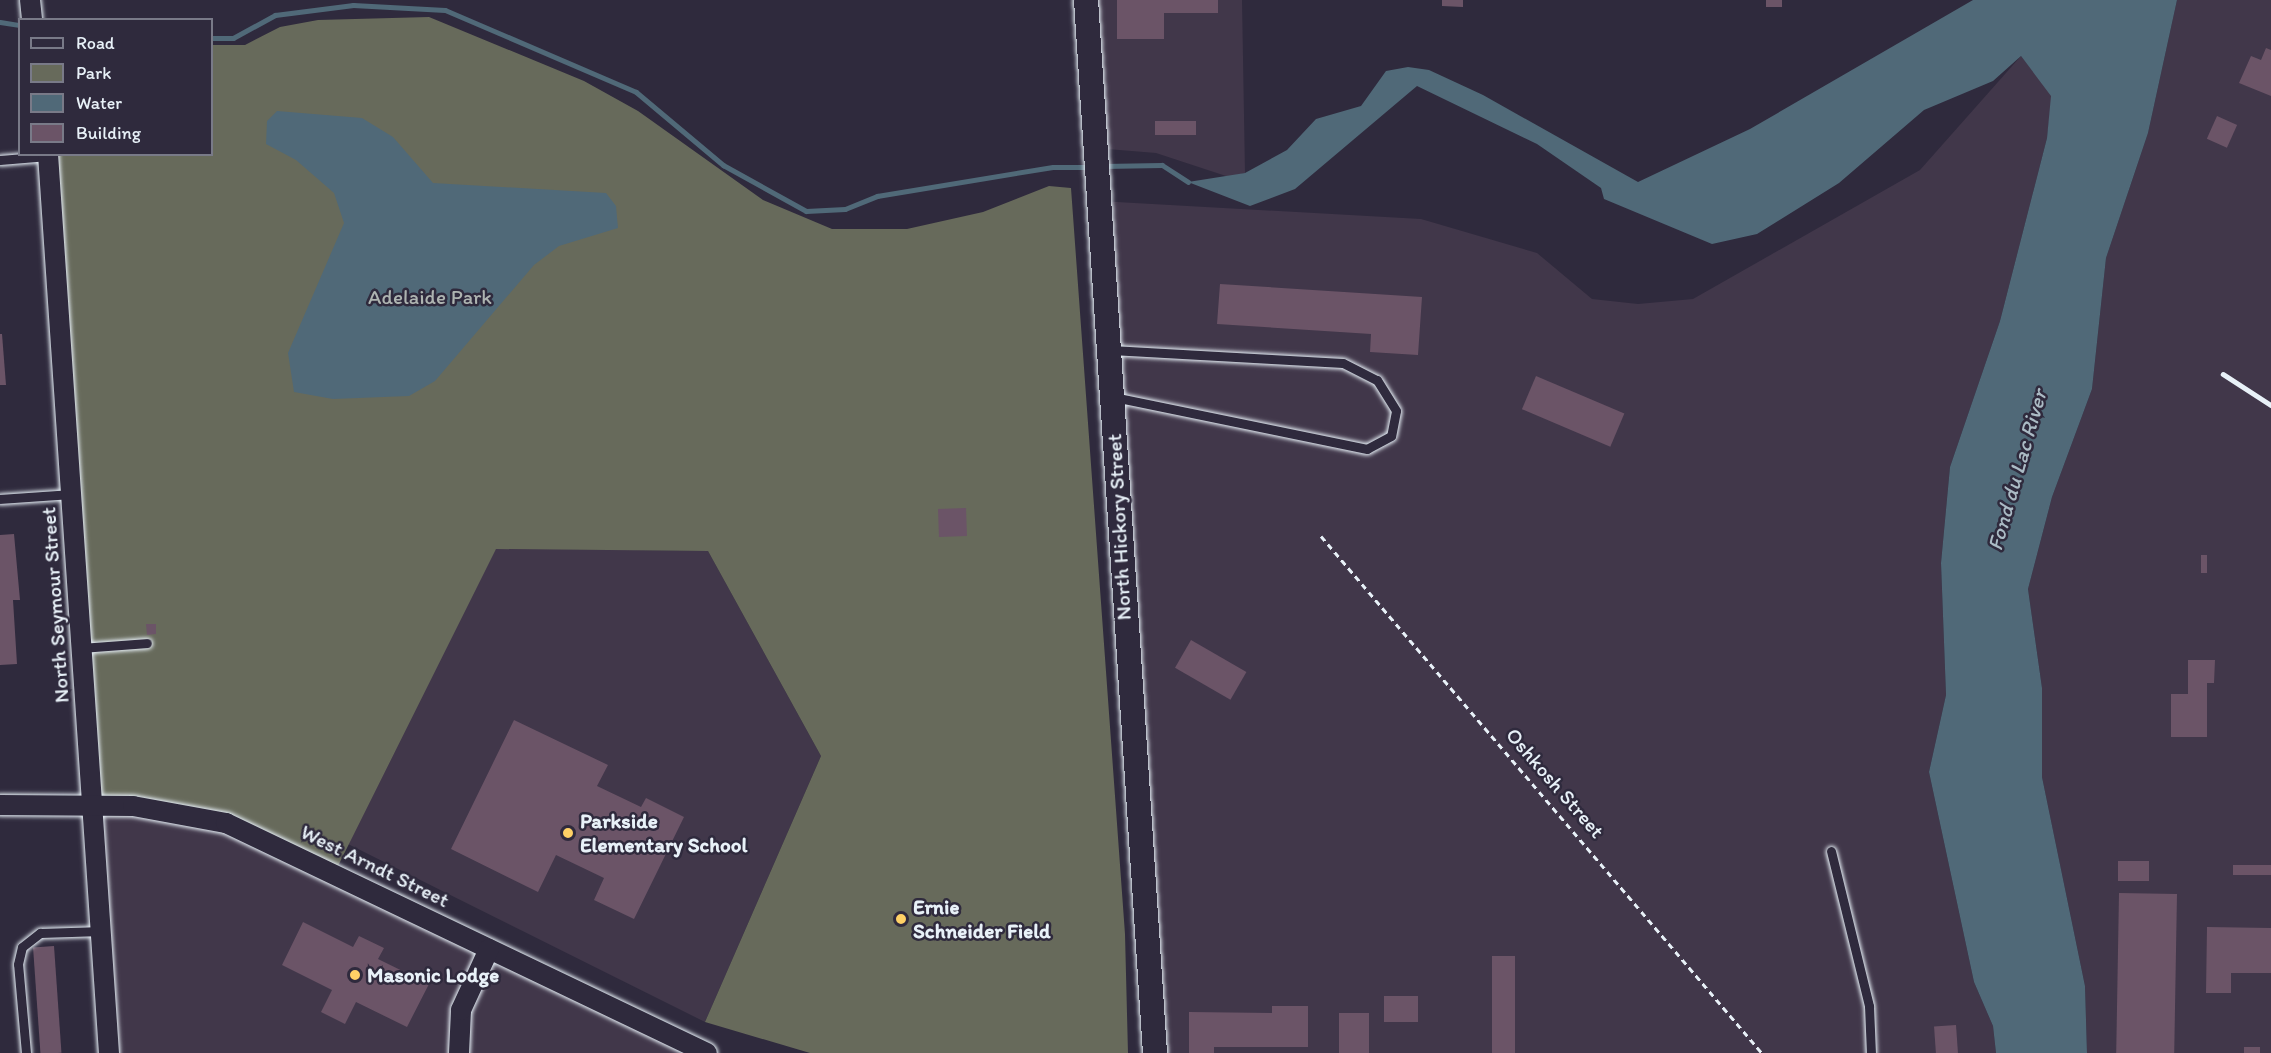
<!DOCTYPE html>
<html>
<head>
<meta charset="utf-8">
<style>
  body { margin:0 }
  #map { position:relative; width:2271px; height:1053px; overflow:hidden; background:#2f2a3d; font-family:Itim,sans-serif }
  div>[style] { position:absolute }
  .built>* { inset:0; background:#41374a }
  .green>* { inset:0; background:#676a5b }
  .water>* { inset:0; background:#506978 }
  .stream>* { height:5px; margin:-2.5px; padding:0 2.5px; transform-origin:2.5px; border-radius:2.5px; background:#506978 }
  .building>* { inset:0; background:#6b5467; transform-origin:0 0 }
  .path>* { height:3px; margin-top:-1.5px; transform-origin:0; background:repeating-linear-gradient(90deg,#e8f1f8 0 6px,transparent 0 10.5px) }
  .roads { filter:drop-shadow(0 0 2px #e8f1f8) drop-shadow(0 0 2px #e8f1f8) }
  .service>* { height:9px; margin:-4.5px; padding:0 4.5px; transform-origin:4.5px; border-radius:4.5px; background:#2f2a3d }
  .minor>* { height:20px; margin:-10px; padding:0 10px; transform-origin:10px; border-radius:10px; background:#2f2a3d }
  .tertiary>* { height:24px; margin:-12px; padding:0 12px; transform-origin:12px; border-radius:12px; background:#2f2a3d }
  .rail>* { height:4.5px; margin:-2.25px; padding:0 2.25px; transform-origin:2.25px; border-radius:2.25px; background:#e8f1f8 }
  .dots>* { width:16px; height:16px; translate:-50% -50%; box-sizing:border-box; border:3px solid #2f2a3d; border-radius:50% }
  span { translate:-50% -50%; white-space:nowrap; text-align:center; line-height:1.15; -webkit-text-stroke:5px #2f2a3d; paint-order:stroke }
  .park-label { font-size:21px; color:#aeb4b1 }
  .street-label { font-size:21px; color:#e8f1f8 }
  .poi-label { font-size:21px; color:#e8f1f8; font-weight:700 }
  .left { translate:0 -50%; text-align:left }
  .water-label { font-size:22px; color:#abbbc5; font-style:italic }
  .legend { position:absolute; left:18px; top:18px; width:195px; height:138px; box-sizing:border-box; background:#2f2a3d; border:2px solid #797a88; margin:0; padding:8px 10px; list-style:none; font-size:18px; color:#e8f1f8 }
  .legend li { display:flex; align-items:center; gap:12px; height:30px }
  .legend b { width:30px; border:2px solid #797a88 }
</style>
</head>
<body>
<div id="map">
  <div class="built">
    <i style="clip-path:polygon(1086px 0,1242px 0,1245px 173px,1229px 177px,1156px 153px,1095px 148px)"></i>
    <i style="clip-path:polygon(2177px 0,2271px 0,2271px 1053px,2087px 1053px,2085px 986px,2042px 777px,2042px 688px,2028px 589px,2052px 497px,2092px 389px,2106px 258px,2148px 133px)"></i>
    <i style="clip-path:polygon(2021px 56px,2052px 96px,2047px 138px,2000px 321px,1950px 467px,1941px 563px,1946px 695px,1929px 772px,1974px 982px,1993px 1026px,1996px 1053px,1155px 1053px,1099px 201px,1421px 219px,1537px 253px,1592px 299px,1638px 304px,1693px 299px,1920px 170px)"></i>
    <i style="clip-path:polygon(496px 548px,708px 551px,821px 756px,705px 1022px,346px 843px)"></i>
    <i style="clip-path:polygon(93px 806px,194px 814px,707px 1053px,109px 1053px)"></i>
  </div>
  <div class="green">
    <i style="clip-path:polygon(429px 17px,584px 81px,638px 111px,763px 200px,832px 229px,907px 229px,983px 212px,1049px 186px,1071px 188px,1125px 934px,1128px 1053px,810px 1053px,705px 1022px,821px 756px,708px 551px,496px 549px,335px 872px,269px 840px,93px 806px,48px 155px,212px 154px,212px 45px,245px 45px,280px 27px,318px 20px)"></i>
  </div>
  <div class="water">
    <i style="clip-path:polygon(1973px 0,2177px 0,2148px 133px,2106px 258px,2092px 389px,2052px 497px,2028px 589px,2042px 688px,2042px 777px,2085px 986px,2087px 1053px,1996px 1053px,1993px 1026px,1974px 982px,1929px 772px,1946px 695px,1941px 563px,1950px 467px,2000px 321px,2047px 138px,2051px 96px,2021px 56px,1993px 81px,1924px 110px,1839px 183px,1757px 234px,1712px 244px,1604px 199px,1601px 188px,1537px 144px,1417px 86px,1295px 189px,1250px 206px,1188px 182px,1245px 173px,1287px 150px,1316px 119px,1361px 106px,1386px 71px,1408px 67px,1429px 70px,1483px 95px,1638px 182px,1750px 129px)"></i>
    <i style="clip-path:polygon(277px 111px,362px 118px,393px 137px,433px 183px,606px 193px,616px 206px,618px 228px,559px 246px,534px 265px,435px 381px,409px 396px,333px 399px,294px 392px,288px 353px,344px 223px,334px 193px,296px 160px,266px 144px,267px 121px)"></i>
  </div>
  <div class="stream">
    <i style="left:0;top:22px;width:20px;rotate:9deg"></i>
    <i style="left:212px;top:38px;width:21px"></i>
    <i style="left:233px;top:38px;width:48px;rotate:-28.7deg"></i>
    <i style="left:275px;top:15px;width:79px;rotate:-7.3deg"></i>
    <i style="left:353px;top:5px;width:92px;rotate:3.1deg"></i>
    <i style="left:445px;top:10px;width:208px;rotate:23.2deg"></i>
    <i style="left:636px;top:92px;width:114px;rotate:40deg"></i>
    <i style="left:723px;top:165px;width:95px;rotate:29deg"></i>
    <i style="left:806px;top:211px;width:39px;rotate:-3deg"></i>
    <i style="left:845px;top:209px;width:35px;rotate:-22deg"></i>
    <i style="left:877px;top:196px;width:178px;rotate:-9.4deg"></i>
    <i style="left:1053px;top:167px;width:38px"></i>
    <i style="left:1103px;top:166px;width:59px;rotate:-1deg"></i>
    <i style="left:1162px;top:165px;width:31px;rotate:33deg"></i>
  </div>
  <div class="building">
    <i style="clip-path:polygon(1117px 0,1218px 0,1218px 13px,1164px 13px,1164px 39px,1117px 39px)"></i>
    <i style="clip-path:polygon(1442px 0,1463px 0,1463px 7px,1442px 6px)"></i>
    <i style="left:1766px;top:0;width:16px;height:7px"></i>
    <i style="clip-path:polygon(2266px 48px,2271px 50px,2271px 96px,2239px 83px,2251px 56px,2261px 60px)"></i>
    <i style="left:2217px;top:116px;width:22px;height:25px;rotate:24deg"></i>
    <i style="left:1155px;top:121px;width:41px;height:14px"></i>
    <i style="clip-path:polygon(1220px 284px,1422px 297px,1418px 355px,1370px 352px,1371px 334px,1217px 324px)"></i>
    <i style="clip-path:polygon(0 334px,2px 334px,6px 385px,0 385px)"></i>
    <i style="left:1536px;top:376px;width:96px;height:36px;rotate:23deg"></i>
    <i style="left:966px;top:508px;width:28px;height:28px;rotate:88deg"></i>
    <i style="clip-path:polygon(14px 534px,20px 600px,13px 600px,17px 664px,0 665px,0 535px)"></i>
    <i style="left:2201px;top:555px;width:6px;height:18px"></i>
    <i style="clip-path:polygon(146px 624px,156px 624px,156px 634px,147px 635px)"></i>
    <i style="left:1191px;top:640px;width:64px;height:32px;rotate:30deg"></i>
    <i style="clip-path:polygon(2188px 660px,2215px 660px,2214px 683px,2207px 683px,2207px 737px,2171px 737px,2171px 694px,2188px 694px)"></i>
    <i style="clip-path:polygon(514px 720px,608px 765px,597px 786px,641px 807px,646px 798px,684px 817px,634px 919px,594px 900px,604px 878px,556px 855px,538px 892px,451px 849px)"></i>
    <i style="left:2118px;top:861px;width:31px;height:20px"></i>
    <i style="left:2233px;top:865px;width:38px;height:10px"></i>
    <i style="left:2119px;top:893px;width:58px;height:160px;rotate:1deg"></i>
    <i style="clip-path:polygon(303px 922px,353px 947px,359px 936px,384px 948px,378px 959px,429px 984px,407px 1027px,356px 1002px,345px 1024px,321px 1012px,332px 990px,282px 965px)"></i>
    <i style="clip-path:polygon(2207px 927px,2271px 928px,2271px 973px,2231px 973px,2231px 993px,2206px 993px)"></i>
    <i style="left:54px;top:946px;width:107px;height:21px;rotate:86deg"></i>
    <i style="left:1492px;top:956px;width:23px;height:97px"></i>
    <i style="left:1384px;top:996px;width:34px;height:26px"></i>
    <i style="clip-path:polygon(1272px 1006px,1308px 1006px,1308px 1047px,1214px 1047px,1214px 1053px,1189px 1053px,1189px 1012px,1272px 1013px)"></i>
    <i style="left:1339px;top:1013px;width:30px;height:40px"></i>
    <i style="left:1956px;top:1025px;width:28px;height:22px;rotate:86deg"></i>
    <i style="left:2244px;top:1047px;width:16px;height:6px"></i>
  </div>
  <div class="path">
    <i style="left:1321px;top:536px;width:680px;rotate:49.54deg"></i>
  </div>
  <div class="roads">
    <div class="service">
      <i style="left:0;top:160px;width:48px;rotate:-4.8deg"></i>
      <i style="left:1111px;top:350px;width:232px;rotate:3.2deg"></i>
      <i style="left:1343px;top:363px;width:38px;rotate:27deg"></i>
      <i style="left:1377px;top:380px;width:36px;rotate:58deg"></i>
      <i style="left:1396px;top:411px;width:25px;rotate:101deg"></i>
      <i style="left:1391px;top:436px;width:27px;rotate:152deg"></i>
      <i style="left:1367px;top:449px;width:258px;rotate:-168.4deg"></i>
      <i style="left:0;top:499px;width:71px;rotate:-4deg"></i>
      <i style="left:82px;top:648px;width:65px;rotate:-4.4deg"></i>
      <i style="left:1831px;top:851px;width:160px;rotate:76.2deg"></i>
      <i style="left:1869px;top:1006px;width:47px;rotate:87.6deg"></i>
      <i style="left:26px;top:1053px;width:89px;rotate:-95.1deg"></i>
      <i style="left:18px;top:964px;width:17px;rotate:-77deg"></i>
      <i style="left:22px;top:947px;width:23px;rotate:-38deg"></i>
      <i style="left:40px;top:933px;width:62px;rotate:-1.8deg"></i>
    </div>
    <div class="minor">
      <i style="left:30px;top:0;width:20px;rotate:84deg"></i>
      <i style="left:48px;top:154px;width:901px;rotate:86.12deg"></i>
      <i style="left:0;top:805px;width:133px;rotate:0.4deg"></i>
      <i style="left:133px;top:806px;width:95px;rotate:10.4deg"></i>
      <i style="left:226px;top:823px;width:533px;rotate:25.56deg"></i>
      <i style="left:459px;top:1053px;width:43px;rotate:-87.3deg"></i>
      <i style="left:461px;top:1010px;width:67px;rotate:-65.3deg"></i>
    </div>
    <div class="tertiary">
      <i style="left:1086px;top:0;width:1055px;rotate:86.25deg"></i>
    </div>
  </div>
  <div class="rail">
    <i style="left:2223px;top:374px;width:57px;rotate:32.9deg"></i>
  </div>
  <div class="dots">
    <i style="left:568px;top:833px;background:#ffd166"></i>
    <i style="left:901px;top:919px;background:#ffd166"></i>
    <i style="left:355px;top:975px;background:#ffd166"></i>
  </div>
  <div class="park-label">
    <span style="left:430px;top:297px">Adelaide Park</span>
  </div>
  <div class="street-label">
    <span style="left:1119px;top:527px;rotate:-93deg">North Hickory Street</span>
    <span style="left:55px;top:605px;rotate:-94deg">North Seymour Street</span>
    <span style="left:1555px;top:783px;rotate:49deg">Oshkosh Street</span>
    <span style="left:375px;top:866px;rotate:26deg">West Arndt Street</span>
  </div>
  <div class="poi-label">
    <span class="left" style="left:580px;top:833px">Parkside<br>Elementary School</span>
    <span class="left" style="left:913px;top:919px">Ernie<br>Schneider Field</span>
    <span class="left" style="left:367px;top:975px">Masonic Lodge</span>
  </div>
  <div class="water-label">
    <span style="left:2017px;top:470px;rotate:-74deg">Fond du Lac River</span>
  </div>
  <ul class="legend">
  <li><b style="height:8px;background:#2f2a3d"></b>Road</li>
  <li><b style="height:16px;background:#676a5b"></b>Park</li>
  <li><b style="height:16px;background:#506978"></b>Water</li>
  <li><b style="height:16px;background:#6b5467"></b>Building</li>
  </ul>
</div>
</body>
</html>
